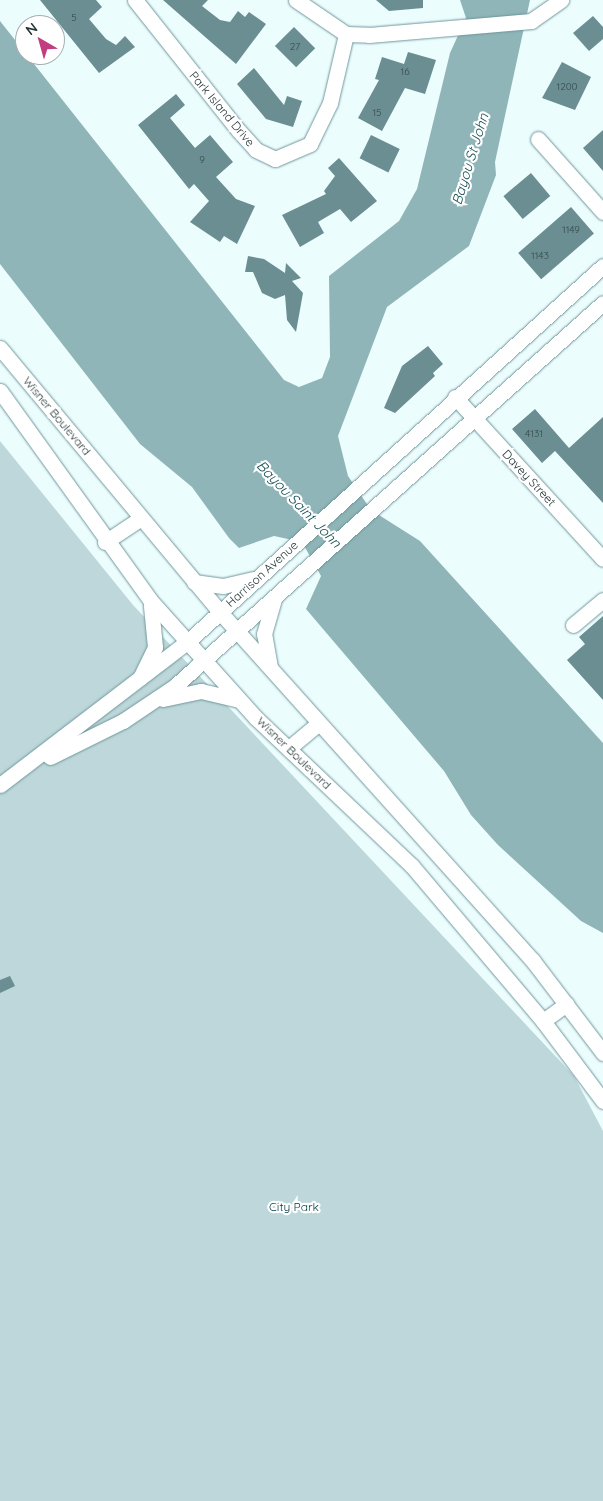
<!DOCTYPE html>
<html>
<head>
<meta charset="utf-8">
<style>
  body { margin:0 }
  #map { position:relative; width:603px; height:1501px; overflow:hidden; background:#ecfdfe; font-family:Quicksand,sans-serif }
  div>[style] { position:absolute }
  .green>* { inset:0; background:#bdd7da }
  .water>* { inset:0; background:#8fb5b8 }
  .building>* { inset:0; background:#6a8e92; transform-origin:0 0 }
  .roads { filter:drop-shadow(0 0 1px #6f979b) drop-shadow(0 0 1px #6f979b) }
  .minor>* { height:15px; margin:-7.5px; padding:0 7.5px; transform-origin:7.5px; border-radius:7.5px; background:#fff }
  span { translate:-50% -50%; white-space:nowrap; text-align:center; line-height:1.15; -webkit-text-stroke:4.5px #fff; paint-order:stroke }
  .number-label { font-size:10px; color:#354a4d }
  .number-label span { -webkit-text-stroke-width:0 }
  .street-label { font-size:12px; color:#233436 }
  .park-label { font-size:12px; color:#064247 }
  .water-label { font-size:14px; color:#184f54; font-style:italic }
  .north { position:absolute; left:15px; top:15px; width:50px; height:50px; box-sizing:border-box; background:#fff; border:1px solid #a7aeaf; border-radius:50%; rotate:322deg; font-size:14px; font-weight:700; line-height:20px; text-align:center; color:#233436 }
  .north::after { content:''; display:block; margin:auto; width:18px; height:22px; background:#c23d80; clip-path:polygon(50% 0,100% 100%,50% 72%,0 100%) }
</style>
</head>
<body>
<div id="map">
  <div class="green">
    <i style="clip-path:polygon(0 441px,133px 605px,574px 1076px,603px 1131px,603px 1501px,0 1501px)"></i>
  </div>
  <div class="water">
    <i style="clip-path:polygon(460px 0,530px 0,495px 162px,496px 175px,469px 246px,387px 307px,338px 436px,348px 476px,371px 510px,420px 541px,603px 743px,603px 933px,581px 921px,498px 845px,471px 815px,444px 771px,306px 609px,321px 576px,302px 542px,274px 536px,239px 548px,229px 538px,192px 487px,140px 444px,0 264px,0 21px,284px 380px,299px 387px,322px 378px,330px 357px,329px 276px,399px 221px,417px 189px,450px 53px,466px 18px)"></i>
  </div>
  <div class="building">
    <i style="clip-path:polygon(40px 0,96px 0,102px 7px,89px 19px,106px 39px,116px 45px,125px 36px,135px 47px,99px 73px)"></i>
    <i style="clip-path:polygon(163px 0,208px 0,202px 6px,220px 20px,230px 22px,238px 11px,245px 17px,249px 12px,266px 24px,236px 64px)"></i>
    <i style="clip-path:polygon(376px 0,423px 0,423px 8px,389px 11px)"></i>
    <i style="clip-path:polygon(593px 16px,603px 27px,603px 39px,589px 51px,573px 33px)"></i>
    <i style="left:294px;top:27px;width:30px;height:27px;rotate:45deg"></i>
    <i style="clip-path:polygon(408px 52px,436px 60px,425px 94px,405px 88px,382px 131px,358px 118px,379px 80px,375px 79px,382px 57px,404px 64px)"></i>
    <i style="clip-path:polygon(562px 62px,591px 77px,575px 110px,542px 98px)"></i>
    <i style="clip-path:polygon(254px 68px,284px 105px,287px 96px,302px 101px,293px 127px,266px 119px,237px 84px)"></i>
    <i style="clip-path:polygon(176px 94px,185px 105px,170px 118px,195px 148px,210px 135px,233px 162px,216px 177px,236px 199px,255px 206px,237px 244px,224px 236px,220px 242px,190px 222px,209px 201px,194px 184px,189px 189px,138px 125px)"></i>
    <i style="clip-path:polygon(603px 130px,603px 171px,583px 148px)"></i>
    <i style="left:371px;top:135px;width:32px;height:26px;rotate:26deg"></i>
    <i style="clip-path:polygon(339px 158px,377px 201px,351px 222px,340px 209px,318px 222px,324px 233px,300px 247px,282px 215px,326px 194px,324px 191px,335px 176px,328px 168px)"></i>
    <i style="left:531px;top:173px;width:30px;height:36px;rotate:50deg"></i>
    <i style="left:571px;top:207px;width:35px;height:70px;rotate:49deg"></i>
    <i style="clip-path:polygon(248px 256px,264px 259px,285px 273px,286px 263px,301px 278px,292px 281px,303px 293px,296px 332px,287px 320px,285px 295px,275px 299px,262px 293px,253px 272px,245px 272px)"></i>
    <i style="clip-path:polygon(428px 346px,443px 364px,433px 373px,435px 376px,395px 413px,384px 408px,402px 366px)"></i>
    <i style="clip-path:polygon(535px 409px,569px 448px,603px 417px,603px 503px,555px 451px,542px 463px,512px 429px)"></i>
    <i style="clip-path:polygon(603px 616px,603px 700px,567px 660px,585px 644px,579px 637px)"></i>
    <i style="clip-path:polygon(10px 976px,15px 986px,0 993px,0 980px)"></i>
  </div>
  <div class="roads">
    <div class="minor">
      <i style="left:135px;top:0;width:167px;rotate:51.6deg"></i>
      <i style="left:239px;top:131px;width:25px;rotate:48deg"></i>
      <i style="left:256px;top:150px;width:21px;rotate:25deg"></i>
      <i style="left:275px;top:159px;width:38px;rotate:-23deg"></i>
      <i style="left:310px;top:144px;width:46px;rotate:-64deg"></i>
      <i style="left:330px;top:103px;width:71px;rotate:-76.9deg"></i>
      <i style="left:296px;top:0;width:60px;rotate:34.2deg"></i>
      <i style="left:346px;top:34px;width:23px;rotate:2deg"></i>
      <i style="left:369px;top:35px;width:163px;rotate:-4.9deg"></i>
      <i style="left:531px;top:21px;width:37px;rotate:-35deg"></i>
      <i style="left:538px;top:139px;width:98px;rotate:48.3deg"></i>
      <i style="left:0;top:348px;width:344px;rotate:50.2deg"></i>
      <i style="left:220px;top:612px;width:469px;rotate:48.1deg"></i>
      <i style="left:533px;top:961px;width:116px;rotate:52.7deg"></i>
      <i style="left:0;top:391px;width:257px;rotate:54.3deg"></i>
      <i style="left:150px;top:600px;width:159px;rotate:48.1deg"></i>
      <i style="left:256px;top:718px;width:215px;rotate:43.5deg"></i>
      <i style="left:412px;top:866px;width:203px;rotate:49.8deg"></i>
      <i style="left:543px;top:1021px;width:100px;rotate:53.1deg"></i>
      <i style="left:455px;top:397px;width:219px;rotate:47.6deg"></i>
      <i style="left:105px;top:542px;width:43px;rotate:-33.7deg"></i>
      <i style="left:194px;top:582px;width:29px;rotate:8deg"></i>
      <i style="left:223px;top:586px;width:31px;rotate:-13deg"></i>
      <i style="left:573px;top:625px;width:39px;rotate:-40deg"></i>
      <i style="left:270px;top:667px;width:34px;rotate:-100deg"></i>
      <i style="left:264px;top:634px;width:35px;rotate:-74deg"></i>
      <i style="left:140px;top:678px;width:34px;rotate:-64deg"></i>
      <i style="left:155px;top:647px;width:41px;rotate:-95.6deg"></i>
      <i style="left:163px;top:699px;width:39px;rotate:-12deg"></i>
      <i style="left:201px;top:691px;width:37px;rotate:13deg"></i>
      <i style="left:289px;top:748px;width:39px;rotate:-40deg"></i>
      <i style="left:50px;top:757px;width:81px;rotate:-26.3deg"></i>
      <i style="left:123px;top:721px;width:63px;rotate:-33.9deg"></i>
      <i style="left:175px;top:686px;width:574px;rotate:-41.82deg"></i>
      <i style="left:0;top:785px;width:234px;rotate:-37.4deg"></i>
      <i style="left:186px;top:643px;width:562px;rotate:-42.12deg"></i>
      <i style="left:543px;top:1021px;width:29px;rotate:-36deg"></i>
    </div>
  </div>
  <div class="number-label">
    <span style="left:74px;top:18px">5</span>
    <span style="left:295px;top:47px">27</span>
    <span style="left:405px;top:72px">16</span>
    <span style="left:567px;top:87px">1200</span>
    <span style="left:377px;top:113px">15</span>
    <span style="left:202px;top:160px">9</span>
    <span style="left:571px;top:230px">1149</span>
    <span style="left:540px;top:256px">1143</span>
    <span style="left:534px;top:434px">4131</span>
  </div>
  <div class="street-label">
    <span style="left:222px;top:109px;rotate:50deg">Park Island Drive</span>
    <span style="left:57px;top:416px;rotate:50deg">Wisner Boulevard</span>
    <span style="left:529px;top:478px;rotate:47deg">Davey Street</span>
    <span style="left:262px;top:574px;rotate:-42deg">Harrison Avenue</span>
    <span style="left:294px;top:753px;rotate:44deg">Wisner Boulevard</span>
  </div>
  <div class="park-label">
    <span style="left:294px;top:1207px">City Park</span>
  </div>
  <div class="water-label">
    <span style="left:470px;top:159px;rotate:-73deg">Bayou St John</span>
    <span style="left:299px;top:504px;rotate:46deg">Bayou Saint John</span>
  </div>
  <div class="north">N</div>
</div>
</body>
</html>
